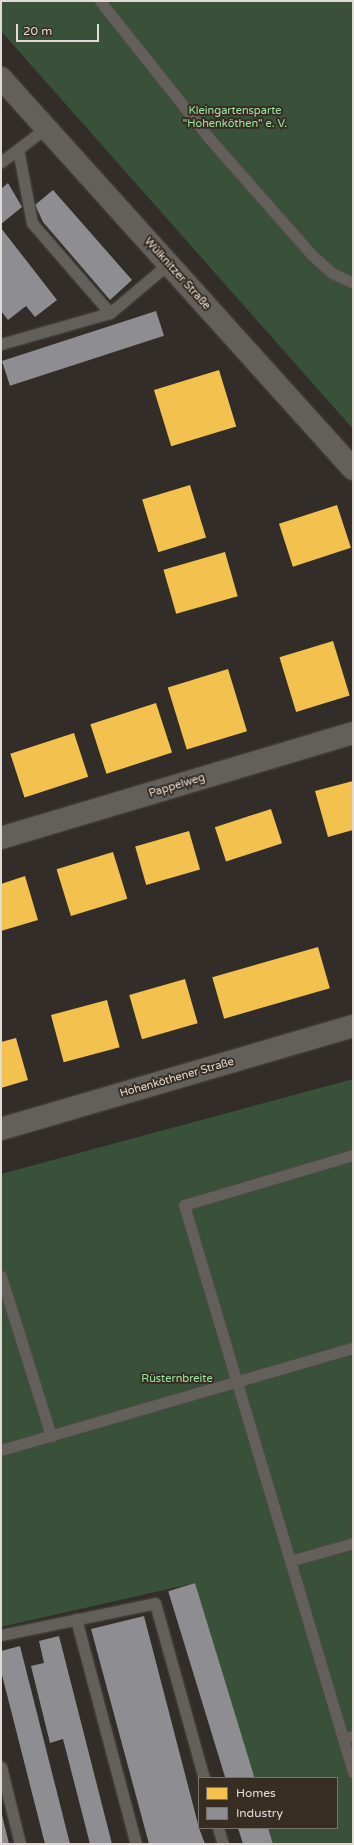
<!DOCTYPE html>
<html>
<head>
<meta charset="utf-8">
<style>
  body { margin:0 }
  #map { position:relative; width:354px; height:1845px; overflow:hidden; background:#322d28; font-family:"Varela Round",sans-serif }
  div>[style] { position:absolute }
  .green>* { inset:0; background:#395139 }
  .homes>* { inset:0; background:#f2c14e; transform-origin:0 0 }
  .industry>* { inset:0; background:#8d8d92; transform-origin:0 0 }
  .roads { filter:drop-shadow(0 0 1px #4e4945) drop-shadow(0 0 1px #4e4945) }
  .lane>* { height:11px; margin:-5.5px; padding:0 5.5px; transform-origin:5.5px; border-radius:5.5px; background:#635f5b }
  .street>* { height:22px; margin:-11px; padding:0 11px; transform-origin:11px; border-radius:11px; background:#635f5b }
  .secondary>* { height:22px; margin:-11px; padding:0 11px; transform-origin:11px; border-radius:11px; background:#635f5b }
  span { translate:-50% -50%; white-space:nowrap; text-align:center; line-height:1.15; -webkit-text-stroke:4px #372d23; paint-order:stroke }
  .park-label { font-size:11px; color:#9ae4a1 }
  .street-label { font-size:11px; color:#e2dbd5 }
  .frame { position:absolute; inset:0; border:2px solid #e2dbd5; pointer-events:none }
  .legend { position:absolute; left:198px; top:1777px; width:140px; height:52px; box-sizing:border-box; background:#372d23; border:1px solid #7b736a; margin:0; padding:5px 7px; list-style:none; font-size:12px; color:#e2dbd5 }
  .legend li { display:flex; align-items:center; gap:8px; height:20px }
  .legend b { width:20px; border:1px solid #7b736a }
  .scale { position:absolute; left:16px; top:24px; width:83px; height:18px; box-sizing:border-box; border:2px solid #e2dbd5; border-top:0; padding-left:5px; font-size:12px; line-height:14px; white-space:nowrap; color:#e2dbd5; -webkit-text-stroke:3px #372d23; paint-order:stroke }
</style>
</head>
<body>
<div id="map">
  <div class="green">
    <i style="clip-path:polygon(1px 1px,353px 1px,353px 429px,1px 31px)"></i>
    <i style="clip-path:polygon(353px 1079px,353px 1844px,273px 1844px,268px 1828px,337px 1828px,337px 1778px,253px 1778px,195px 1583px,1px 1627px,1px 1174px)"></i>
  </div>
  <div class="homes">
    <i style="left:219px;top:370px;width:59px;height:68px;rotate:73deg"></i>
    <i style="left:190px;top:485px;width:55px;height:50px;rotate:73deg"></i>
    <i style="left:337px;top:505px;width:45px;height:61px;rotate:72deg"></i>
    <i style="left:225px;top:552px;width:46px;height:64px;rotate:74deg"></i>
    <i style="left:333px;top:641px;width:57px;height:56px;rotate:73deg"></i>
    <i style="left:228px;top:669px;width:65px;height:63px;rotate:73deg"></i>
    <i style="left:156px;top:703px;width:52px;height:69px;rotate:72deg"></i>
    <i style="left:74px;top:733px;width:46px;height:67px;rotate:72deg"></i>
    <i style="clip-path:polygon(353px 781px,353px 830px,328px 837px,315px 791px)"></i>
    <i style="left:271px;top:809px;width:36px;height:59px;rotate:72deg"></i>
    <i style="left:189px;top:831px;width:40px;height:56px;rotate:74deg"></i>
    <i style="left:113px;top:852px;width:49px;height:59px;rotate:73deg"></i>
    <i style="clip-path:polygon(25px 876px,38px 920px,1px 931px,1px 884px)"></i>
    <i style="left:318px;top:947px;width:43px;height:110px;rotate:74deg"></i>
    <i style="left:185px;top:979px;width:46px;height:58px;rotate:74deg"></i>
    <i style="left:107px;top:1000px;width:49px;height:58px;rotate:75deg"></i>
    <i style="clip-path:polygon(16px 1038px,28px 1080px,1px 1088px,1px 1042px)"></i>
  </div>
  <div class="industry">
    <i style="clip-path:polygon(8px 183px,22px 207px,1px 224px,1px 189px)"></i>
    <i style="clip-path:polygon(53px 190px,132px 280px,110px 300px,43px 222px,35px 205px)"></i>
    <i style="clip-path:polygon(1px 228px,57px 300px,35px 317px,26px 306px,8px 320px,1px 311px)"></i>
    <i style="left:156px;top:311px;width:26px;height:162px;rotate:72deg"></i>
    <i style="left:195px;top:1583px;width:203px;height:28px;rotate:73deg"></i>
    <i style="clip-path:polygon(144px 1616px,199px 1828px,205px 1844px,149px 1844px,91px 1629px)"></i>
    <i style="clip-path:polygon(59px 1636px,112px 1844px,90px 1844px,63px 1739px,50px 1743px,31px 1666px,44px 1663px,39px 1641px)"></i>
    <i style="clip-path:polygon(20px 1646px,70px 1844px,45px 1844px,1px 1671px,1px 1651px)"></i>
    <i style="clip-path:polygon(1px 1815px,2px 1815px,9px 1844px,1px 1844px)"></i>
    <i style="clip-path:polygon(238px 1828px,268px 1828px,273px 1844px,243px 1844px)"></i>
  </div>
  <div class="roads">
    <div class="lane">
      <i style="left:100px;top:1px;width:174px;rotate:51.5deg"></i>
      <i style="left:208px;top:137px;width:157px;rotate:48.6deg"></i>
      <i style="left:312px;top:255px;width:27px;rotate:42deg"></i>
      <i style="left:332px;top:273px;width:23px;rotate:25deg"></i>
      <i style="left:18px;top:149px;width:75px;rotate:79.3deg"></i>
      <i style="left:32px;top:223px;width:119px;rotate:49.1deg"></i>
      <i style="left:1px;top:162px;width:56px;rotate:-37.1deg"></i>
      <i style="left:1px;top:344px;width:113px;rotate:-15.9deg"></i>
      <i style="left:110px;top:313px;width:76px;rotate:-40.2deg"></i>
      <i style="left:353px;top:1155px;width:176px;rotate:163.5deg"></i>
      <i style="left:184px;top:1205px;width:592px;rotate:73.4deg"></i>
      <i style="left:1px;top:1276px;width:168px;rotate:72.6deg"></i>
      <i style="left:1px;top:1450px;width:366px;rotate:-16.2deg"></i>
      <i style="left:290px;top:1561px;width:66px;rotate:-15.9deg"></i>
      <i style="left:76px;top:1619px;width:233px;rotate:75.1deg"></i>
      <i style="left:1px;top:1635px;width:157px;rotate:-11.7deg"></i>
      <i style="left:155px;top:1603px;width:182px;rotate:74.4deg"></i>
      <i style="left:343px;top:1739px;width:10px;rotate:-17deg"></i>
      <i style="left:1px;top:1767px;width:79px;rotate:76.1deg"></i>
      <i style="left:218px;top:1828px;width:17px;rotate:73deg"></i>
    </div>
    <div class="street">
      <i style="left:1px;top:838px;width:367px;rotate:-16.6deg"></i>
      <i style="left:1px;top:1129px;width:367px;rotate:-16.3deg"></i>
    </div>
    <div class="secondary">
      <i style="left:1px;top:78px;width:526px;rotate:48deg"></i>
    </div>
  </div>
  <div class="park-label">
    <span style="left:235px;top:118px">Kleingartensparte<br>"Hohenköthen" e. V.</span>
    <span style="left:177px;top:1379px">Rüsternbreite</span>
  </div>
  <div class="street-label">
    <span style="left:177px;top:274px;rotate:48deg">Wülknitzer Straße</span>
    <span style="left:177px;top:786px;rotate:-17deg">Pappelweg</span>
    <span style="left:177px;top:1078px;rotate:-16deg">Hohenköthener Straße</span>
  </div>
  <div class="frame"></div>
  <ul class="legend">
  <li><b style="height:11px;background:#f2c14e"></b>Homes</li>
  <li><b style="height:11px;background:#8d8d92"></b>Industry</li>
  </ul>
  <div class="scale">20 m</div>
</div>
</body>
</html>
